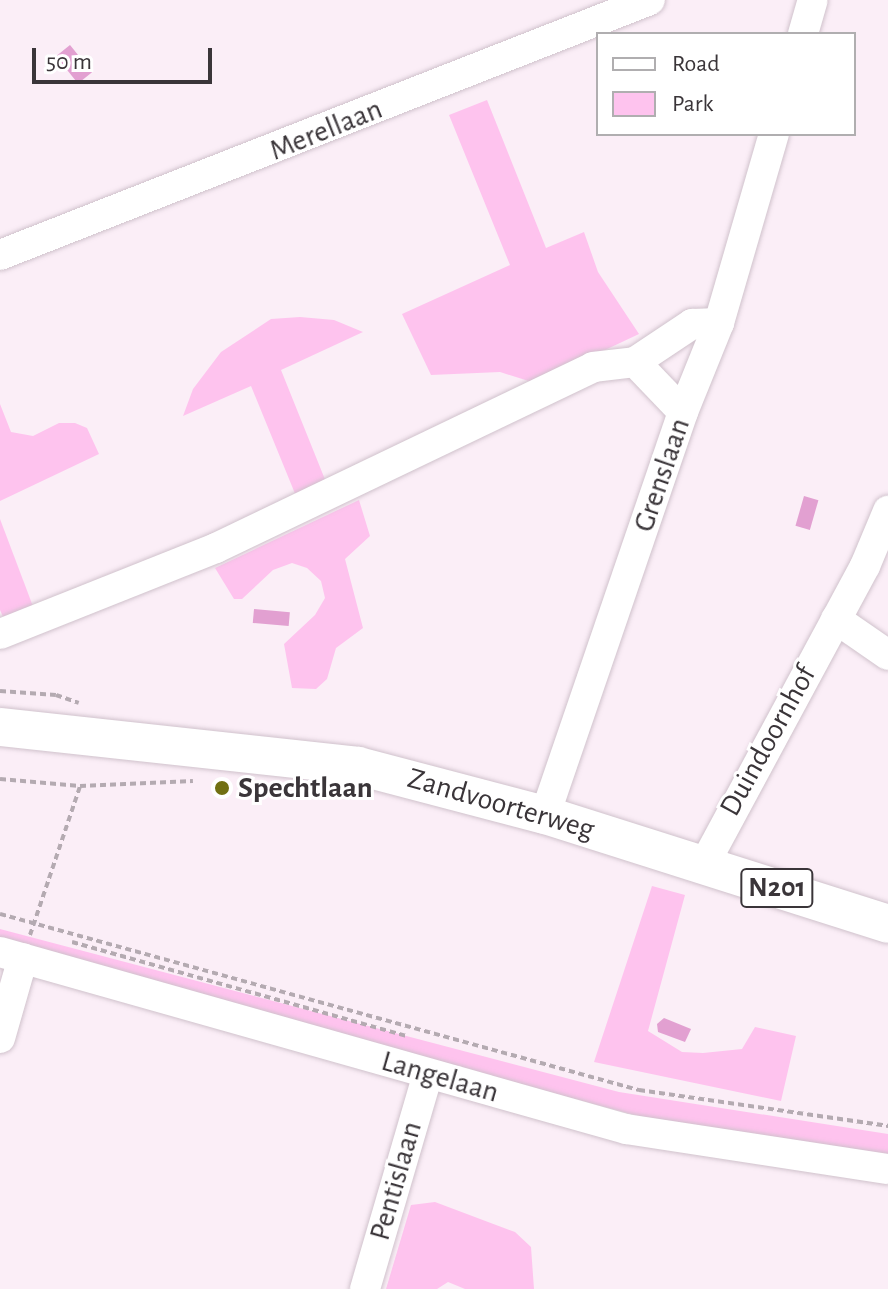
<!DOCTYPE html>
<html>
<head>
<meta charset="utf-8">
<style>
  body { margin:0 }
  #map { position:relative; width:888px; height:1289px; overflow:hidden; background:#fbeef7; font-family:"Alegreya Sans",sans-serif }
  div>[style] { position:absolute }
  .green>* { inset:0; background:#fec3ee }
  .water>* { inset:0; background:#e2a0d1; transform-origin:0 0 }
  .path>* { height:4px; margin-top:-2px; transform-origin:0; background:repeating-linear-gradient(90deg,#b4aab1 0 6px,transparent 0 10px) }
  .roads { filter:drop-shadow(0 0 2px #d0c2cc) drop-shadow(0 0 2px #d0c2cc) }
  .minor>* { height:30px; margin:-15px; padding:0 15px; transform-origin:15px; border-radius:15px; background:#fff }
  .major>* { height:38px; margin:-19px; padding:0 19px; transform-origin:19px; border-radius:19px; background:#fff }
  .dots>* { width:22px; height:22px; translate:-50% -50%; box-sizing:border-box; border:4px solid #fff; border-radius:50% }
  span { translate:-50% -50%; white-space:nowrap; text-align:center; line-height:1.15; -webkit-text-stroke:6px #fff; paint-order:stroke }
  .shield-label span { padding:2px 6px; background:#fff; border:2px solid; border-radius:6px; -webkit-text-stroke-width:0 }
  .shield-label { font-size:28px; color:#3a3539; font-weight:700 }
  .street-label { font-size:30px; color:#3a3539 }
  .poi-label { font-size:30px; color:#3a3539; font-weight:700 }
  .left { translate:0 -50%; text-align:left }
  .legend { position:absolute; left:596px; top:32px; width:260px; height:104px; box-sizing:border-box; background:#fff; border:2px solid #b0aeb0; margin:0; padding:10px 14px; list-style:none; font-size:24px; color:#3a3539 }
  .legend li { display:flex; align-items:center; gap:16px; height:40px }
  .legend b { width:40px; border:2px solid #b0aeb0 }
  .scale { position:absolute; left:32px; top:48px; width:180px; height:36px; box-sizing:border-box; border:4px solid #3a3539; border-top:0; padding-left:10px; font-size:24px; line-height:28px; white-space:nowrap; color:#3a3539; -webkit-text-stroke:6px #fff; paint-order:stroke }
</style>
</head>
<body>
<div id="map">
  <div class="green">
    <i style="clip-path:polygon(487px 100px,546px 248px,584px 232px,598px 272px,639px 334px,535px 383px,500px 372px,431px 375px,402px 314px,510px 265px,449px 115px)"></i>
    <i style="clip-path:polygon(300px 317px,334px 320px,363px 332px,281px 370px,326px 482px,296px 496px,251px 386px,183px 416px,193px 389px,221px 352px,271px 319px)"></i>
    <i style="clip-path:polygon(0 404px,11px 432px,33px 436px,59px 423px,75px 423px,87px 428px,99px 454px,0 501px)"></i>
    <i style="clip-path:polygon(359px 500px,370px 536px,345px 559px,363px 628px,336px 648px,327px 679px,316px 689px,292px 688px,284px 644px,315px 615px,325px 598px,321px 581px,307px 568px,292px 563px,273px 570px,242px 599px,234px 599px,215px 568px)"></i>
    <i style="clip-path:polygon(0 519px,37px 617px,9px 630px,0 610px)"></i>
    <i style="clip-path:polygon(652px 886px,685px 895px,648px 1031px,682px 1052px,703px 1053px,742px 1049px,755px 1027px,796px 1036px,781px 1101px,594px 1062px)"></i>
    <i style="clip-path:polygon(0 929px,619px 1092px,888px 1134px,888px 1160px,639px 1116px,0 946px)"></i>
    <i style="clip-path:polygon(435px 1202px,515px 1232px,531px 1247px,534px 1289px,465px 1289px,448px 1282px,437px 1289px,386px 1289px,411px 1205px)"></i>
  </div>
  <div class="water">
    <i style="left:70px;top:45px;width:35px;height:18px;rotate:51deg"></i>
    <i style="left:804px;top:496px;width:15px;height:31px;rotate:16deg"></i>
    <i style="left:254px;top:609px;width:36px;height:14px;rotate:5deg"></i>
    <i style="clip-path:polygon(664px 1018px,691px 1029px,685px 1042px,658px 1032px,657px 1024px)"></i>
  </div>
  <div class="path">
    <i style="left:0;top:691px;width:56px;rotate:4.1deg"></i>
    <i style="left:56px;top:695px;width:24px;rotate:19deg"></i>
    <i style="left:0;top:779px;width:80px;rotate:5deg"></i>
    <i style="left:80px;top:786px;width:113px;rotate:-2.5deg"></i>
    <i style="left:0;top:914px;width:663px;rotate:15.4deg"></i>
    <i style="left:639px;top:1090px;width:252px;rotate:8.2deg"></i>
    <i style="left:30px;top:935px;width:157px;rotate:-71.4deg"></i>
    <i style="left:72px;top:942px;width:347px;rotate:15.7deg"></i>
  </div>
  <div class="roads">
    <div class="minor">
      <i style="left:803px;top:34px;width:35px;rotate:-74deg"></i>
      <i style="left:0;top:255px;width:698px;rotate:-21.42deg"></i>
      <i style="left:635px;top:362px;width:69px;rotate:46.2deg"></i>
      <i style="left:836px;top:619px;width:63px;rotate:34.7deg"></i>
      <i style="left:0;top:634px;width:232px;rotate:-21.7deg"></i>
      <i style="left:216px;top:548px;width:418px;rotate:-25.6deg"></i>
      <i style="left:593px;top:367px;width:42px;rotate:-6.8deg"></i>
      <i style="left:635px;top:362px;width:69px;rotate:-33.7deg"></i>
      <i style="left:692px;top:324px;width:27px;rotate:-2deg"></i>
      <i style="left:545px;top:815px;width:426px;rotate:-71.1deg"></i>
      <i style="left:683px;top:412px;width:96px;rotate:-68deg"></i>
      <i style="left:719px;top:323px;width:197px;rotate:-73.8deg"></i>
      <i style="left:704px;top:865px;width:340px;rotate:-61.7deg"></i>
      <i style="left:865px;top:566px;width:60px;rotate:-67.3deg"></i>
      <i style="left:0;top:952px;width:651px;rotate:15.79deg"></i>
      <i style="left:626px;top:1129px;width:265px;rotate:8.7deg"></i>
      <i style="left:0;top:1038px;width:83px;rotate:-74deg"></i>
      <i style="left:365px;top:1289px;width:224px;rotate:-73.7deg"></i>
    </div>
    <div class="major">
      <i style="left:0;top:727px;width:360px;rotate:6.2deg"></i>
      <i style="left:358px;top:766px;width:193px;rotate:14.7deg"></i>
      <i style="left:545px;top:815px;width:360px;rotate:17.6deg"></i>
    </div>
  </div>
  <div class="dots">
    <i style="left:222px;top:788px;background:#716f12"></i>
  </div>
  <div class="shield-label">
    <span style="left:777px;top:888px">N201</span>
  </div>
  <div class="street-label">
    <span style="left:326px;top:130px;rotate:-22deg">Merellaan</span>
    <span style="left:662px;top:475px;rotate:-71deg">Grenslaan</span>
    <span style="left:768px;top:741px;rotate:-61deg">Duindoornhof</span>
    <span style="left:501px;top:804px;rotate:16deg">Zandvoorterweg</span>
    <span style="left:440px;top:1077px;rotate:16deg">Langelaan</span>
    <span style="left:396px;top:1181px;rotate:-74deg">Pentislaan</span>
  </div>
  <div class="poi-label">
    <span class="left" style="left:238px;top:788px">Spechtlaan</span>
  </div>
  <ul class="legend">
  <li><b style="height:10px;background:#fff"></b>Road</li>
  <li><b style="height:22px;background:#fec3ee"></b>Park</li>
  </ul>
  <div class="scale">50 m</div>
</div>
</body>
</html>
